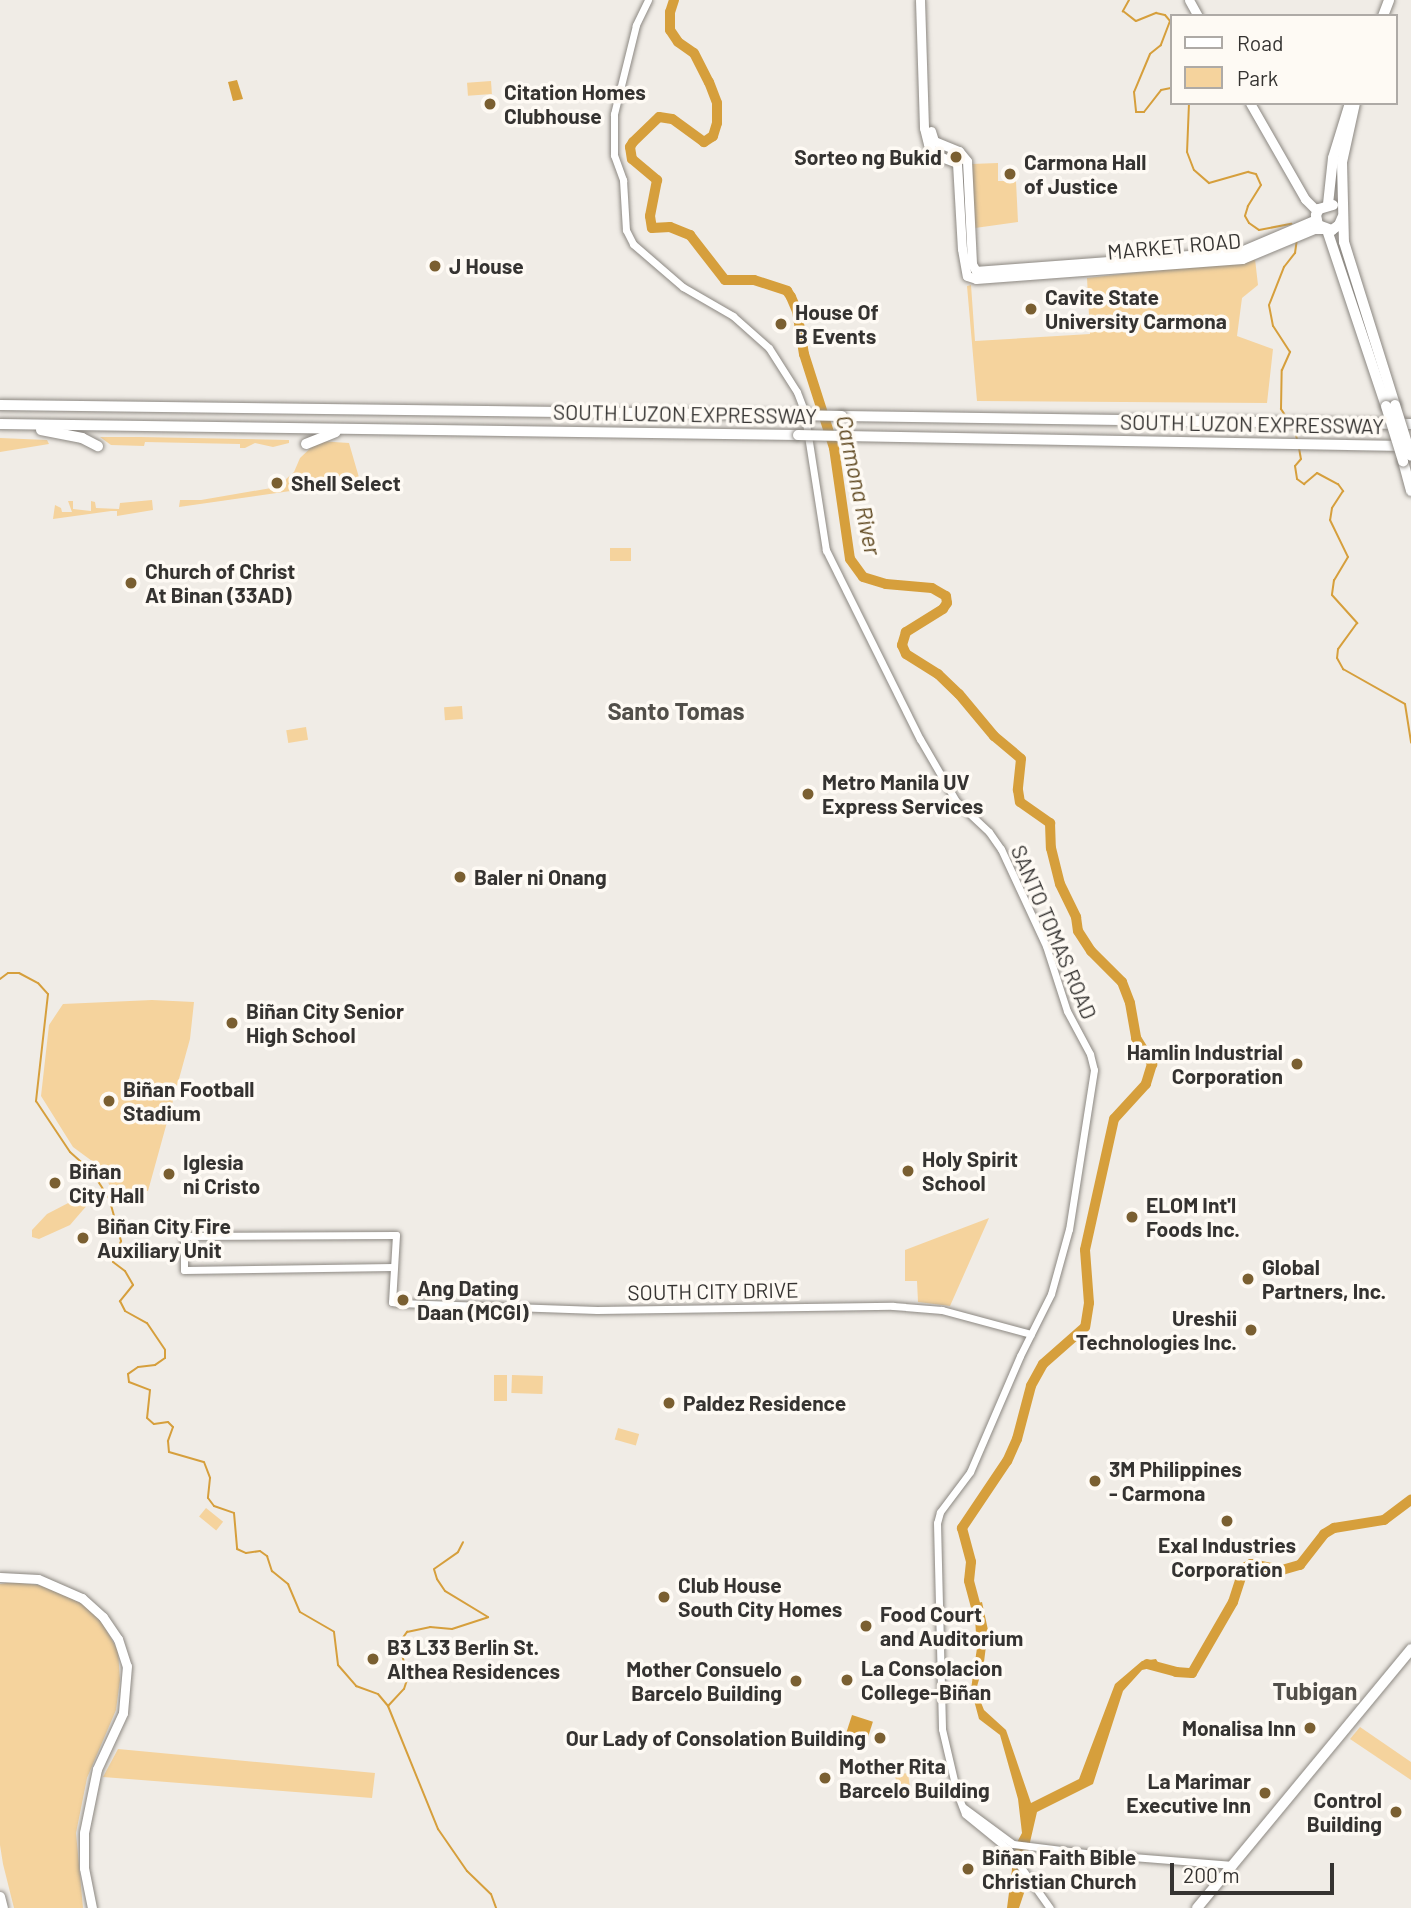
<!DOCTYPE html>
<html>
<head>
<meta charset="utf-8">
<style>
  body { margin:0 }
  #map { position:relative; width:1411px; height:1908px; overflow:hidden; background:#f0ece6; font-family:Barlow,sans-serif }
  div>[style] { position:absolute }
  .green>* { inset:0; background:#f5d39d; transform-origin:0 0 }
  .water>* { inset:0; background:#d69f3c; transform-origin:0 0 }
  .stream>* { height:2px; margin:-1px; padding:0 1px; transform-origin:1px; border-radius:1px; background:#d69f3c }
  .river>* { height:10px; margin:-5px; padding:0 5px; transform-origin:5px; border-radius:5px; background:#d69f3c }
  .roads { filter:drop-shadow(0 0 2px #8c8882) drop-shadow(0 0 2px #8c8882) }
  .tertiary>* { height:7px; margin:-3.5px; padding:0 3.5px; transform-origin:3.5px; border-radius:3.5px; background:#fff }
  .secondary>* { height:9px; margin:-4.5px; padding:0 4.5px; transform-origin:4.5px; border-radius:4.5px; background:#fff }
  .trunk>* { height:10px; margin:-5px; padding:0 5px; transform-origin:5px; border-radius:5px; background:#fff }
  .motorway>* { height:10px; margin:-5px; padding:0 5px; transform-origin:5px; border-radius:5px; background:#fff }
  .bridges { filter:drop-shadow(0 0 2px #8c8882) drop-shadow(0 0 2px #8c8882) }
  .trunk-bridge>* { height:10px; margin:-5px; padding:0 5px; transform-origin:5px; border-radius:5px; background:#fff }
  .motorway-bridge>* { height:10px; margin:-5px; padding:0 5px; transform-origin:5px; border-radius:5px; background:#fff }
  .dots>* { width:19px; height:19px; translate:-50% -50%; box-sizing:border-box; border:4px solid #fefaf4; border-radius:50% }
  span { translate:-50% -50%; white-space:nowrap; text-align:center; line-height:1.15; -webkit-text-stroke:7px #fefaf4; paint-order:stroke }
  .poi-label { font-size:21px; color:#353331; font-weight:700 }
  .left { translate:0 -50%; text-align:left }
  .right { translate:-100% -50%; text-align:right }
  .street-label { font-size:21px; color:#353331 }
  .water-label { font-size:23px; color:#5f4820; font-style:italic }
  .quarter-label { font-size:24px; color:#524f4a; font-weight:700 }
  .legend { position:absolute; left:1170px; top:14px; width:228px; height:91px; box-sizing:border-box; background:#fefaf4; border:2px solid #aeaaa6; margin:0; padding:9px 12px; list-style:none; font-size:21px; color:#353331 }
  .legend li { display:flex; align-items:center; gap:14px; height:35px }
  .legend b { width:35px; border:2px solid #aeaaa6 }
  .scale { position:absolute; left:1170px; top:1863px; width:164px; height:32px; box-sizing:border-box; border:4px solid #353331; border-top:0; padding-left:9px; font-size:21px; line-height:24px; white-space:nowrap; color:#353331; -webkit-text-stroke:5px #fefaf4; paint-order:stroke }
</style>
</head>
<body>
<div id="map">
  <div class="green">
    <i style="left:491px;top:81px;width:13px;height:24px;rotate:86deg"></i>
    <i style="clip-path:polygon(998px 163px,998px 181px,1016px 181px,1018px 222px,975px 228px,971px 164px)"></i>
    <i style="clip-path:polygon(1255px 259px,1258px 285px,1242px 298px,1237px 336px,1273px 349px,1267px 403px,977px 401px,967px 286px,971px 285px,975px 341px,1090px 334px,1087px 278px)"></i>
    <i style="clip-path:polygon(100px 437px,140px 437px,289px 440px,289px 443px,273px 447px,255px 443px,245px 448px,240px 448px,240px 444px,145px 442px,144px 446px,111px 445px)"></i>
    <i style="clip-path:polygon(0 438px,47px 440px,49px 444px,0 452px)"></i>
    <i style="clip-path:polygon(318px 441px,349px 443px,360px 481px,179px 507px,180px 500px,201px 500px,277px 487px,294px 472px,300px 458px)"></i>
    <i style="clip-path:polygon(152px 500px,153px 510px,117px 516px,117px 511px,111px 511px,53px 519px,55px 505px,61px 508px,62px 512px,72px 512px,68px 501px,73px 501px,73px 509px,91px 511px,91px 501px,95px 502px,96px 508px,119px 509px,120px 503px)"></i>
    <i style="left:631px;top:548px;width:13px;height:21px;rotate:90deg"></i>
    <i style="left:462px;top:706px;width:13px;height:18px;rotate:86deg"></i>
    <i style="left:306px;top:727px;width:13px;height:20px;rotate:81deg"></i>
    <i style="clip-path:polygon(152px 1000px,194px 1002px,190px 1039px,148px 1191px,131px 1192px,118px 1205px,109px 1184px,92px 1161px,73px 1147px,41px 1096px,49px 1025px,63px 1004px)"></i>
    <i style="clip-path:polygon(76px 1199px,87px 1200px,89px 1203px,70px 1225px,39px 1239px,32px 1237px,32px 1230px,47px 1214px)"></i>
    <i style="clip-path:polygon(989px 1218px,950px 1306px,918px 1302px,917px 1281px,905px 1281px,905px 1250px)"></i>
    <i style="left:494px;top:1375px;width:13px;height:26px"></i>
    <i style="left:512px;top:1375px;width:31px;height:18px;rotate:2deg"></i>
    <i style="left:618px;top:1428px;width:22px;height:12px;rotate:16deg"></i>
    <i style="left:206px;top:1508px;width:22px;height:11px;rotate:39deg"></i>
    <i style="clip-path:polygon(14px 1582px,46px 1586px,84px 1605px,103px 1624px,118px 1651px,120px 1680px,116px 1710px,87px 1778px,76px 1833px,83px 1908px,14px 1908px,3px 1864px,0 1845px,0 1584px)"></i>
    <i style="clip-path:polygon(1360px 1727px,1411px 1762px,1411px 1780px,1350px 1739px)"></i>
    <i style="clip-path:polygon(118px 1749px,375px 1773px,372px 1798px,103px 1777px)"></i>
    <i style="left:908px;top:1773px;width:21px;height:13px;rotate:82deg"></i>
  </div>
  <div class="water">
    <i style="clip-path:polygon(237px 80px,243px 99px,233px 101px,228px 82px)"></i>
    <i style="clip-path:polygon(982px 1602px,988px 1630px,984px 1662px,976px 1690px,984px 1710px,1006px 1730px,1031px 1803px,1079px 1779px,1115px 1684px,1142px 1661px,1156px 1659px,1160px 1666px,1142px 1670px,1123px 1691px,1093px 1784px,1037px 1812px,1027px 1855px,1027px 1884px,1019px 1908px,1007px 1908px,1015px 1846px,1022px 1833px,1018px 1799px,1000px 1735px,979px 1719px,971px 1689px,977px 1648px,974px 1604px)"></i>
    <i style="left:852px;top:1715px;width:22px;height:28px;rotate:18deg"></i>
  </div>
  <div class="stream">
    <i style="left:1129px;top:0;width:13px;rotate:119deg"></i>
    <i style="left:1123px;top:11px;width:16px;rotate:38deg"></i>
    <i style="left:1136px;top:21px;width:22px;rotate:-22deg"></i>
    <i style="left:1156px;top:13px;width:9px;rotate:13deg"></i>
    <i style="left:1165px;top:15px;width:8px;rotate:50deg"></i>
    <i style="left:1170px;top:21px;width:26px;rotate:111deg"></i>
    <i style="left:1161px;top:45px;width:14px;rotate:141deg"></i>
    <i style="left:1150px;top:54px;width:41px;rotate:112.8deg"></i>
    <i style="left:1134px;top:92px;width:20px;rotate:84deg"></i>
    <i style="left:1136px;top:112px;width:8px"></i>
    <i style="left:1144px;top:112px;width:28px;rotate:-52deg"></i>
    <i style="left:1161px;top:90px;width:10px;rotate:-11deg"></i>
    <i style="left:1189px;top:103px;width:49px;rotate:92.3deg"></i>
    <i style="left:1187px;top:152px;width:19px;rotate:69deg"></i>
    <i style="left:1194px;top:170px;width:20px;rotate:41deg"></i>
    <i style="left:1209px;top:183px;width:41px;rotate:-15.8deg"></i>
    <i style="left:1248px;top:172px;width:8px;rotate:14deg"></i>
    <i style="left:1256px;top:174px;width:12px;rotate:66deg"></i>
    <i style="left:1261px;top:185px;width:25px;rotate:122deg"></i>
    <i style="left:1248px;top:206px;width:10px;rotate:107deg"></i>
    <i style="left:1245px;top:216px;width:8px;rotate:60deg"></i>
    <i style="left:1249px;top:223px;width:12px;rotate:35deg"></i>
    <i style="left:1259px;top:230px;width:33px;rotate:-11deg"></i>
    <i style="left:1287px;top:418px;width:11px;rotate:-124deg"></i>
    <i style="left:1281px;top:409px;width:39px;rotate:-89deg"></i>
    <i style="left:1282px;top:370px;width:20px;rotate:-66deg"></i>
    <i style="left:1290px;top:352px;width:31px;rotate:-123deg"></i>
    <i style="left:1273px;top:326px;width:21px;rotate:-101deg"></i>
    <i style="left:1269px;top:305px;width:41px;rotate:-68.5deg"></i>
    <i style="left:1284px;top:267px;width:18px;rotate:-52deg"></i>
    <i style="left:1295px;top:253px;width:14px;rotate:-82deg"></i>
    <i style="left:1294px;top:428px;width:11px;rotate:75deg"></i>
    <i style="left:1299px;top:448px;width:11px;rotate:80deg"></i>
    <i style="left:1301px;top:459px;width:9px;rotate:131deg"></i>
    <i style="left:1295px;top:466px;width:13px;rotate:81deg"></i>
    <i style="left:1297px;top:479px;width:9px;rotate:36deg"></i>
    <i style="left:1304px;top:484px;width:17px;rotate:-40deg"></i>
    <i style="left:1317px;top:473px;width:24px;rotate:28deg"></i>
    <i style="left:1338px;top:484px;width:9px;rotate:54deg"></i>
    <i style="left:1343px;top:491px;width:20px;rotate:123deg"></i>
    <i style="left:1332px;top:508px;width:12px;rotate:99deg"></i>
    <i style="left:1330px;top:520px;width:41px;rotate:64.1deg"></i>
    <i style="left:1348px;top:557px;width:27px;rotate:121deg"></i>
    <i style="left:1334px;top:580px;width:15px;rotate:98deg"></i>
    <i style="left:1332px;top:595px;width:38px;rotate:48deg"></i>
    <i style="left:1357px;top:623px;width:32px;rotate:126deg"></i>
    <i style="left:1338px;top:649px;width:9px;rotate:96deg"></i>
    <i style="left:1337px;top:658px;width:13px;rotate:61deg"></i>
    <i style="left:1343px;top:669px;width:71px;rotate:29.4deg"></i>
    <i style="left:1405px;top:704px;width:39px;rotate:81deg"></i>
    <i style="left:0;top:979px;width:10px;rotate:-37deg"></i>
    <i style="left:8px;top:973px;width:11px"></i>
    <i style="left:19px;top:973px;width:21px;rotate:28deg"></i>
    <i style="left:38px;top:983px;width:15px;rotate:48deg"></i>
    <i style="left:48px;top:994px;width:108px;rotate:96.4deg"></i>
    <i style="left:36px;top:1101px;width:61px;rotate:56.3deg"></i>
    <i style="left:70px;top:1152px;width:30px;rotate:42deg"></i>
    <i style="left:92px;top:1172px;width:31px;rotate:57deg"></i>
    <i style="left:109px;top:1198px;width:45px;rotate:74.4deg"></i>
    <i style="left:121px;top:1241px;width:22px;rotate:111deg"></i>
    <i style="left:113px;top:1262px;width:15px;rotate:37deg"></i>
    <i style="left:125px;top:1271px;width:16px;rotate:60deg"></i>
    <i style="left:133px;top:1285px;width:21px;rotate:129deg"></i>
    <i style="left:120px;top:1301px;width:11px;rotate:63deg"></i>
    <i style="left:125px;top:1311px;width:25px;rotate:29deg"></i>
    <i style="left:147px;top:1323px;width:32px;rotate:56deg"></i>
    <i style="left:165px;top:1350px;width:8px;rotate:90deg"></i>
    <i style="left:165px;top:1358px;width:12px;rotate:145deg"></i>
    <i style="left:155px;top:1365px;width:17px;rotate:173deg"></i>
    <i style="left:138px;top:1367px;width:12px;rotate:145deg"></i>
    <i style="left:128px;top:1374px;width:8px;rotate:83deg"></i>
    <i style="left:129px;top:1382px;width:22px;rotate:21deg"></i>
    <i style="left:150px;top:1390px;width:28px;rotate:96deg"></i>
    <i style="left:147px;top:1418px;width:9px;rotate:41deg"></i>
    <i style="left:154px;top:1424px;width:14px;rotate:-8deg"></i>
    <i style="left:168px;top:1422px;width:7px;rotate:45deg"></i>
    <i style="left:173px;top:1427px;width:15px;rotate:110deg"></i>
    <i style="left:168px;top:1441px;width:11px;rotate:85deg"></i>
    <i style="left:169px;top:1452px;width:36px;rotate:16deg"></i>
    <i style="left:204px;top:1462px;width:17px;rotate:69deg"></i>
    <i style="left:210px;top:1478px;width:20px;rotate:96deg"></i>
    <i style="left:208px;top:1498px;width:10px;rotate:53deg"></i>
    <i style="left:214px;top:1506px;width:21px;rotate:19deg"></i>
    <i style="left:234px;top:1513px;width:36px;rotate:85deg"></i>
    <i style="left:237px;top:1549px;width:10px;rotate:24deg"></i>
    <i style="left:246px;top:1553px;width:14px;rotate:-8deg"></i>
    <i style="left:260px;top:1551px;width:9px;rotate:36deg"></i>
    <i style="left:267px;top:1556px;width:16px;rotate:72deg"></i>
    <i style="left:272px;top:1571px;width:21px;rotate:39deg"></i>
    <i style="left:288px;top:1584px;width:30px;rotate:67deg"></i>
    <i style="left:300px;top:1612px;width:39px;rotate:30deg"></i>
    <i style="left:334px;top:1632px;width:33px;rotate:83deg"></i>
    <i style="left:338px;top:1665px;width:28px;rotate:49deg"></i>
    <i style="left:356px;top:1686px;width:23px;rotate:20deg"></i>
    <i style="left:378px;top:1694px;width:16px;rotate:50deg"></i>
    <i style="left:388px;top:1706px;width:133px;rotate:67.9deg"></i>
    <i style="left:438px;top:1829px;width:51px;rotate:55.4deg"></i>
    <i style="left:467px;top:1871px;width:33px;rotate:44deg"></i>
    <i style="left:491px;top:1894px;width:15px;rotate:70deg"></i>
    <i style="left:388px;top:1706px;width:23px;rotate:-47deg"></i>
    <i style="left:404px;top:1689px;width:13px;rotate:-72deg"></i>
    <i style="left:408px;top:1677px;width:35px;rotate:-105deg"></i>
    <i style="left:399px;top:1643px;width:14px;rotate:-54deg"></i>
    <i style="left:407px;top:1632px;width:24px;rotate:-12deg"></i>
    <i style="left:430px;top:1627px;width:22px;rotate:5deg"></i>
    <i style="left:452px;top:1629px;width:38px;rotate:-18deg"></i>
    <i style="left:488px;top:1617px;width:50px;rotate:-148.8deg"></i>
    <i style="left:445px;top:1591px;width:14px;rotate:-124deg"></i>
    <i style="left:437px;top:1579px;width:10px;rotate:-107deg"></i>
    <i style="left:434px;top:1569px;width:29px;rotate:-35deg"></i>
    <i style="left:458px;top:1552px;width:11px;rotate:-63deg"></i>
  </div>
  <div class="river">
    <i style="left:674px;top:0;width:13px;rotate:108deg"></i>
    <i style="left:670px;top:12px;width:18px;rotate:90deg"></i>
    <i style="left:670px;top:30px;width:14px;rotate:56deg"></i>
    <i style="left:678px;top:42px;width:19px;rotate:35deg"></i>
    <i style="left:694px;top:53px;width:33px;rotate:63deg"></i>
    <i style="left:709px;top:82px;width:22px;rotate:69deg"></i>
    <i style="left:717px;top:103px;width:20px;rotate:90deg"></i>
    <i style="left:717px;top:123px;width:14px;rotate:107deg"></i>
    <i style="left:713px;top:136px;width:11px;rotate:146deg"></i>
    <i style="left:704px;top:142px;width:39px;rotate:-144deg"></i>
    <i style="left:672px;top:119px;width:13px;rotate:-171deg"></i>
    <i style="left:659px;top:117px;width:36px;rotate:136deg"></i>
    <i style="left:633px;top:142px;width:6px;rotate:121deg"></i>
    <i style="left:630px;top:147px;width:12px;rotate:81deg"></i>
    <i style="left:632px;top:159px;width:33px;rotate:40deg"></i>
    <i style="left:657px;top:180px;width:37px;rotate:101deg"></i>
    <i style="left:650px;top:216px;width:12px;rotate:81deg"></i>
    <i style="left:652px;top:228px;width:18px;rotate:-3deg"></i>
    <i style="left:670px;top:227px;width:22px;rotate:22deg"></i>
    <i style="left:690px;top:235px;width:57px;rotate:52.1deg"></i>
    <i style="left:725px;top:280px;width:29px"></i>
    <i style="left:754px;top:280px;width:35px;rotate:18deg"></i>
    <i style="left:787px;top:291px;width:7px;rotate:56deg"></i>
    <i style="left:791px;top:297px;width:15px;rotate:67deg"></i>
    <i style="left:797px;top:311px;width:44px;rotate:80.8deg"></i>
    <i style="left:804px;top:354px;width:99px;rotate:72.3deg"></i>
    <i style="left:834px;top:448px;width:112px;rotate:81.8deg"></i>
    <i style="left:850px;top:559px;width:22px;rotate:54deg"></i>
    <i style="left:863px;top:577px;width:24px;rotate:17deg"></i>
    <i style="left:886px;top:584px;width:46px;rotate:5deg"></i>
    <i style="left:932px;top:588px;width:16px;rotate:30deg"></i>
    <i style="left:946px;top:596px;width:7px;rotate:82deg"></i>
    <i style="left:947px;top:603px;width:7px;rotate:124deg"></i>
    <i style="left:943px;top:609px;width:44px;rotate:148.1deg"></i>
    <i style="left:906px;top:632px;width:14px;rotate:107deg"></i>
    <i style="left:902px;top:645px;width:10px;rotate:66deg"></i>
    <i style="left:906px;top:654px;width:38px;rotate:32deg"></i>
    <i style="left:938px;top:674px;width:29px;rotate:44deg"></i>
    <i style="left:959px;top:694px;width:55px;rotate:50.2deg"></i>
    <i style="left:994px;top:736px;width:35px;rotate:40deg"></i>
    <i style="left:1021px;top:759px;width:31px;rotate:96deg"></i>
    <i style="left:1018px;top:790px;width:12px;rotate:81deg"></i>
    <i style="left:1020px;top:802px;width:37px;rotate:35deg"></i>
    <i style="left:1050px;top:823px;width:25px;rotate:88deg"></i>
    <i style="left:1051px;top:848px;width:37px;rotate:76deg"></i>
    <i style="left:1060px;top:884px;width:37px;rotate:64deg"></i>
    <i style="left:1076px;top:917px;width:14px;rotate:82deg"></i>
    <i style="left:1078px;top:931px;width:24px;rotate:57deg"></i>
    <i style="left:1091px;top:951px;width:44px;rotate:45deg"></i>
    <i style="left:1122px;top:982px;width:22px;rotate:69deg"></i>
    <i style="left:1130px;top:1003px;width:36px;rotate:80deg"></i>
    <i style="left:1136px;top:1038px;width:31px;rotate:58deg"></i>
    <i style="left:1152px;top:1064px;width:21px;rotate:107deg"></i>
    <i style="left:1146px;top:1084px;width:47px;rotate:132.4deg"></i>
    <i style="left:1114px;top:1119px;width:134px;rotate:102.5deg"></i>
    <i style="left:1085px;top:1250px;width:53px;rotate:85.7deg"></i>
    <i style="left:1089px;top:1303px;width:24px;rotate:99deg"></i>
    <i style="left:1085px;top:1327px;width:56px;rotate:138.6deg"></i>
    <i style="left:1043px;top:1364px;width:25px;rotate:119deg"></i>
    <i style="left:1031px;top:1386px;width:55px;rotate:104.8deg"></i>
    <i style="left:1017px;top:1439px;width:24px;rotate:114deg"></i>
    <i style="left:1007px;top:1461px;width:81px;rotate:123.9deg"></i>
    <i style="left:962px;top:1528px;width:35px;rotate:75deg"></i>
    <i style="left:971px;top:1562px;width:19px;rotate:96deg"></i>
    <i style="left:969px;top:1581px;width:35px;rotate:75deg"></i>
    <i style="left:1147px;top:1664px;width:30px;rotate:15deg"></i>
    <i style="left:1176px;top:1672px;width:16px;rotate:4deg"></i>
    <i style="left:1192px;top:1673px;width:82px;rotate:-60deg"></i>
    <i style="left:1233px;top:1602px;width:36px;rotate:-72deg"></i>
    <i style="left:1244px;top:1568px;width:8px;rotate:-30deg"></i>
    <i style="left:1251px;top:1564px;width:32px;rotate:11deg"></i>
    <i style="left:1282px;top:1570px;width:19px;rotate:-16deg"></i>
    <i style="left:1300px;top:1565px;width:39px;rotate:-52deg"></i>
    <i style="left:1324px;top:1534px;width:12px;rotate:-31deg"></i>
    <i style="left:1334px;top:1528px;width:51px;rotate:-9.1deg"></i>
    <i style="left:1384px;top:1520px;width:34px;rotate:-37deg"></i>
  </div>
  <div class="roads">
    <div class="tertiary">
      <i style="left:648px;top:0;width:28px;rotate:116deg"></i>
      <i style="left:636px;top:25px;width:92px;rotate:103.9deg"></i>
      <i style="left:614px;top:114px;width:41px;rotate:90deg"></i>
      <i style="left:614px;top:155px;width:27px;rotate:70deg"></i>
      <i style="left:623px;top:180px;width:50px;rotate:86.6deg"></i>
      <i style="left:626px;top:230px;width:16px;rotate:63deg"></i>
      <i style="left:633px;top:244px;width:66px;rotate:40.7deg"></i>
      <i style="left:683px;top:287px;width:58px;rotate:30.1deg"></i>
      <i style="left:733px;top:316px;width:48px;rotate:41.6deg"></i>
      <i style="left:769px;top:348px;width:52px;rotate:57.5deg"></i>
      <i style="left:797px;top:392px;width:19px;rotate:69deg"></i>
      <i style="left:804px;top:410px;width:142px;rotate:81.1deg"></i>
      <i style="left:826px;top:550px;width:211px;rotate:63.6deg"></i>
      <i style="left:920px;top:739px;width:72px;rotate:59.9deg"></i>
      <i style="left:956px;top:801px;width:45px;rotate:43.2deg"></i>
      <i style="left:989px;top:832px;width:21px;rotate:55deg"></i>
      <i style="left:1001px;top:849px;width:107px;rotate:65.1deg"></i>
      <i style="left:1046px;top:946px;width:68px;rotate:72.1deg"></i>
      <i style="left:1067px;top:1011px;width:49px;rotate:61.9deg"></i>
      <i style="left:1090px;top:1054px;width:16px;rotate:76deg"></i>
      <i style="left:1094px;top:1070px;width:161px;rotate:98.9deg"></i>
      <i style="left:1069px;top:1229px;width:67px;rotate:105.5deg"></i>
      <i style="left:1051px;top:1294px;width:69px;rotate:116.6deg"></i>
      <i style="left:1020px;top:1356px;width:126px;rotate:113.3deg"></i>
      <i style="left:970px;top:1472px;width:50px;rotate:126.9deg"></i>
      <i style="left:940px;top:1512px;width:11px;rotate:105deg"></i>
      <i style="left:937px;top:1523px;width:206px;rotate:88.6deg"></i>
      <i style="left:942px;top:1729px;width:66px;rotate:76.8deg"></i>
      <i style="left:957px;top:1793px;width:22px;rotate:69deg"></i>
      <i style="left:965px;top:1814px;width:55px;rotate:39.1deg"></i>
      <i style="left:1008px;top:1849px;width:72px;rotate:54.6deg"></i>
      <i style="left:393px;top:1267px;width:209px;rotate:179.2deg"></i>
      <i style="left:184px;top:1270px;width:34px;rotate:-90deg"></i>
      <i style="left:184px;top:1236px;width:212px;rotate:-0.3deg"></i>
      <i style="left:396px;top:1235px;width:67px;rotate:93.4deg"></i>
      <i style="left:392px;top:1302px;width:7px;rotate:8deg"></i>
      <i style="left:399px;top:1303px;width:198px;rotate:2deg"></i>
      <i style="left:597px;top:1310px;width:296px;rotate:-0.8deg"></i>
      <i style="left:893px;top:1306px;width:49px;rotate:4.7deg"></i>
      <i style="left:942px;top:1310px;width:92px;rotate:15.1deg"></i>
      <i style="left:963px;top:1807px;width:62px;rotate:36.5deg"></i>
      <i style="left:1013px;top:1844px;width:83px;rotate:7deg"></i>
      <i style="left:1095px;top:1854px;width:138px;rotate:4.6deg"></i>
    </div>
    <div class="secondary">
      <i style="left:920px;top:0;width:128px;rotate:88.2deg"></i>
      <i style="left:924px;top:128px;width:16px;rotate:76deg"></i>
      <i style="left:928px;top:144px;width:14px;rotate:54deg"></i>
      <i style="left:936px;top:155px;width:22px;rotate:21deg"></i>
      <i style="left:957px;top:163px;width:86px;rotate:86.7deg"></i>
      <i style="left:962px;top:249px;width:27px;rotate:80deg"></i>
      <i style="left:967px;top:276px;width:9px;rotate:18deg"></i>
      <i style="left:976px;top:279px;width:267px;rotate:-4.3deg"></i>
      <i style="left:1242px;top:259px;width:78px;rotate:-22.6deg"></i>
      <i style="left:1314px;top:229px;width:9px"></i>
      <i style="left:1189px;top:0;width:18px;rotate:61deg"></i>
      <i style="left:1250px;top:103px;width:111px;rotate:60.2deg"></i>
      <i style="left:1305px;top:199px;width:17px;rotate:45deg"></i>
      <i style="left:931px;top:131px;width:10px;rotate:73deg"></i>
      <i style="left:934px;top:141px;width:27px;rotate:22deg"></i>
      <i style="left:959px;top:151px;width:13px;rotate:51deg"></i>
      <i style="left:967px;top:161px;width:103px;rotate:87.2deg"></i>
      <i style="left:972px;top:264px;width:8px;rotate:60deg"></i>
      <i style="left:976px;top:271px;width:266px;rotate:-4.3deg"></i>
      <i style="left:1241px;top:251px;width:82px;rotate:-23.1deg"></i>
      <i style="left:0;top:1577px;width:38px;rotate:3deg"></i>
      <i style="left:38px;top:1579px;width:48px;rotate:23.4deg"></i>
      <i style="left:82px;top:1598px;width:28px;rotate:42deg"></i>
      <i style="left:103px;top:1617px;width:27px;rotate:56deg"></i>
      <i style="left:118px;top:1639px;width:28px;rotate:72deg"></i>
      <i style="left:127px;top:1666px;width:47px;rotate:94.9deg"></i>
      <i style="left:123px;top:1713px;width:62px;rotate:114.9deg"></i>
      <i style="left:97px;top:1769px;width:65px;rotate:101.5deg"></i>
      <i style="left:84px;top:1833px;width:35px;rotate:90deg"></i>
      <i style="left:84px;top:1868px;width:41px;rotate:78.7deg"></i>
      <i style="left:0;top:1896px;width:12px;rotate:76deg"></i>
    </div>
    <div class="trunk">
      <i style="left:1383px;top:16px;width:17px;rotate:-69deg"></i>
      <i style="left:1355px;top:103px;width:60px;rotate:102.4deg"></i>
      <i style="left:1342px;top:162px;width:80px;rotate:88.6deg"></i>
      <i style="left:1344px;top:242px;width:171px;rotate:72.6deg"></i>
      <i style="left:1328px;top:204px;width:46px;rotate:-83.8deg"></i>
      <i style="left:1333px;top:158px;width:58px;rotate:-72.8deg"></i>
      <i style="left:1333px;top:205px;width:15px;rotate:164deg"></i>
      <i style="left:1319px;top:209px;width:7px;rotate:117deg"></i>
      <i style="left:1316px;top:215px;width:10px;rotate:79deg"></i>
      <i style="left:1318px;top:225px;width:15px;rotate:20deg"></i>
      <i style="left:1332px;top:230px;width:9px;rotate:-36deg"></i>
      <i style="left:1339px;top:225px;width:8px;rotate:-67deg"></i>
      <i style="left:1327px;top:230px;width:186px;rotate:71.5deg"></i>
      <i style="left:1403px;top:461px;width:31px;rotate:75deg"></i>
      <i style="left:1197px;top:1908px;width:336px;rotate:-50.4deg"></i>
    </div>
    <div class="motorway">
      <i style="left:0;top:405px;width:796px;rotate:0.72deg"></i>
      <i style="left:842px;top:416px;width:569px;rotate:0.81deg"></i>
      <i style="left:0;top:424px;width:798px;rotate:0.79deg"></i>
      <i style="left:41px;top:430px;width:42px;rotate:11deg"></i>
      <i style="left:82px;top:438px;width:18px;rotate:27deg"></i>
      <i style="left:844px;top:436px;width:561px;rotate:1.02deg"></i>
      <i style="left:306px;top:444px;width:32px;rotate:-22deg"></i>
    </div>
  </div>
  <div class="bridges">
    <div class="trunk-bridge">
      <i style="left:1395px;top:405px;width:53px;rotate:72.6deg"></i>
      <i style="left:1386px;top:406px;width:58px;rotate:72.8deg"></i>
    </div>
    <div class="motorway-bridge">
      <i style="left:796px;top:415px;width:46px;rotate:1.2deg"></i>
      <i style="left:798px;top:435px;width:46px;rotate:1.2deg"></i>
    </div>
  </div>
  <div class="dots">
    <i style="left:490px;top:104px;background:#7a5f31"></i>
    <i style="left:956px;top:157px;background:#7a5f31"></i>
    <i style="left:1010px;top:174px;background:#7a5f31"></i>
    <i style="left:435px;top:266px;background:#7a5f31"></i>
    <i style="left:1031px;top:309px;background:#7a5f31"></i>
    <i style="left:781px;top:324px;background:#7a5f31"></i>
    <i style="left:277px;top:483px;background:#7a5f31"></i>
    <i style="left:131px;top:583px;background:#7a5f31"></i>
    <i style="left:808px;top:794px;background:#7a5f31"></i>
    <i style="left:460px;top:877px;background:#7a5f31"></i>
    <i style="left:232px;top:1023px;background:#7a5f31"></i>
    <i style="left:1297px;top:1064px;background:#7a5f31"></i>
    <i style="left:109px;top:1101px;background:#7a5f31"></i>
    <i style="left:908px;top:1171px;background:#7a5f31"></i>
    <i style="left:169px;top:1174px;background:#7a5f31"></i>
    <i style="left:55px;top:1183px;background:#7a5f31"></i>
    <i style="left:1132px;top:1217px;background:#7a5f31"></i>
    <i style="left:83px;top:1238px;background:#7a5f31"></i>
    <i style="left:1248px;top:1279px;background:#7a5f31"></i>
    <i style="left:403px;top:1300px;background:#7a5f31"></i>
    <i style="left:1251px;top:1330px;background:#7a5f31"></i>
    <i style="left:669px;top:1403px;background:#7a5f31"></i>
    <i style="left:1095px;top:1481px;background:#7a5f31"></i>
    <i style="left:1227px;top:1521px;background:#7a5f31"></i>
    <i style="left:664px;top:1597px;background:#7a5f31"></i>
    <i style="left:866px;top:1626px;background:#7a5f31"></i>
    <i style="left:373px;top:1659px;background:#7a5f31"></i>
    <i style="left:847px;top:1680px;background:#7a5f31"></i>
    <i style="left:796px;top:1681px;background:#7a5f31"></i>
    <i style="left:1310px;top:1728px;background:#7a5f31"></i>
    <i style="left:880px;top:1738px;background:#7a5f31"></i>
    <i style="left:825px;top:1778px;background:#7a5f31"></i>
    <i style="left:1265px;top:1793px;background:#7a5f31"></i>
    <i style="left:1396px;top:1812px;background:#7a5f31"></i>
    <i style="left:968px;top:1869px;background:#7a5f31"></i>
  </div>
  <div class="poi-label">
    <span class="left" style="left:504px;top:104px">Citation Homes<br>Clubhouse</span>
    <span class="right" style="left:942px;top:157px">Sorteo ng Bukid</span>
    <span class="left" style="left:1024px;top:174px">Carmona Hall<br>of Justice</span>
    <span class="left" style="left:449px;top:266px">J House</span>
    <span class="left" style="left:1045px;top:309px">Cavite State<br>University Carmona</span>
    <span class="left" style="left:795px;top:324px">House Of<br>B Events</span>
    <span class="left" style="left:291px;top:483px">Shell Select</span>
    <span class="left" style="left:145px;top:583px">Church of Christ<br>At Binan (33AD)</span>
    <span class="left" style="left:822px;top:794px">Metro Manila UV<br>Express Services</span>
    <span class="left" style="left:474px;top:877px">Baler ni Onang</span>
    <span class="left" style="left:246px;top:1023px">Biñan City Senior<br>High School</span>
    <span class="right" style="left:1283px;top:1064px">Hamlin Industrial<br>Corporation</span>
    <span class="left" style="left:123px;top:1101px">Biñan Football<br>Stadium</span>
    <span class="left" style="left:922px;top:1171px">Holy Spirit<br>School</span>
    <span class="left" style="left:183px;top:1174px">Iglesia<br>ni Cristo</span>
    <span class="left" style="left:69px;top:1183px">Biñan<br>City Hall</span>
    <span class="left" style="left:1146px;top:1217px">ELOM Int'l<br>Foods Inc.</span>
    <span class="left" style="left:97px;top:1238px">Biñan City Fire<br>Auxiliary Unit</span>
    <span class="left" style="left:1262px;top:1279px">Global<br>Partners, Inc.</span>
    <span class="left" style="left:417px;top:1300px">Ang Dating<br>Daan (MCGI)</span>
    <span class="right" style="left:1237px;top:1330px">Ureshii<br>Technologies Inc.</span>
    <span class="left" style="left:683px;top:1403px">Paldez Residence</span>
    <span class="left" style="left:1109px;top:1481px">3M Philippines<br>- Carmona</span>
    <span style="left:1227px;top:1557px">Exal Industries<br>Corporation</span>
    <span class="left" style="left:678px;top:1597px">Club House<br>South City Homes</span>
    <span class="left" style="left:880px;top:1626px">Food Court<br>and Auditorium</span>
    <span class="left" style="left:387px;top:1659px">B3 L33 Berlin St.<br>Althea Residences</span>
    <span class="left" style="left:861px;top:1680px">La Consolacion<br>College-Biñan</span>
    <span class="right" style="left:782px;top:1681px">Mother Consuelo<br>Barcelo Building</span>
    <span class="right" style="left:1296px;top:1728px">Monalisa Inn</span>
    <span class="right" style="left:866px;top:1738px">Our Lady of Consolation Building</span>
    <span class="left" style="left:839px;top:1778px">Mother Rita<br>Barcelo Building</span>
    <span class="right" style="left:1251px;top:1793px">La Marimar<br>Executive Inn</span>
    <span class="right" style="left:1382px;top:1812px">Control<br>Building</span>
    <span class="left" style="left:982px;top:1869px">Biñan Faith Bible<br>Christian Church</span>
  </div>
  <div class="street-label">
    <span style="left:1174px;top:246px;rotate:-5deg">MARKET ROAD</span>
    <span style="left:685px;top:414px;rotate:1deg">SOUTH LUZON EXPRESSWAY</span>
    <span style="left:1252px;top:424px;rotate:1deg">SOUTH LUZON EXPRESSWAY</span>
    <span style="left:1054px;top:932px;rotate:67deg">SANTO TOMAS ROAD</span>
    <span style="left:713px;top:1291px;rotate:-1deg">SOUTH CITY DRIVE</span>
  </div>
  <div class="water-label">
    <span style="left:859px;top:485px;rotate:78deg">Carmona River</span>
  </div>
  <div class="quarter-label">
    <span style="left:676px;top:711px">Santo Tomas</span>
    <span style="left:1315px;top:1691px">Tubigan</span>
  </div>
  <ul class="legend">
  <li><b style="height:9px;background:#fff"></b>Road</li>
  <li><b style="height:19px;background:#f5d39d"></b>Park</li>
  </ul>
  <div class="scale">200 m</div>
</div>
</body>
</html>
